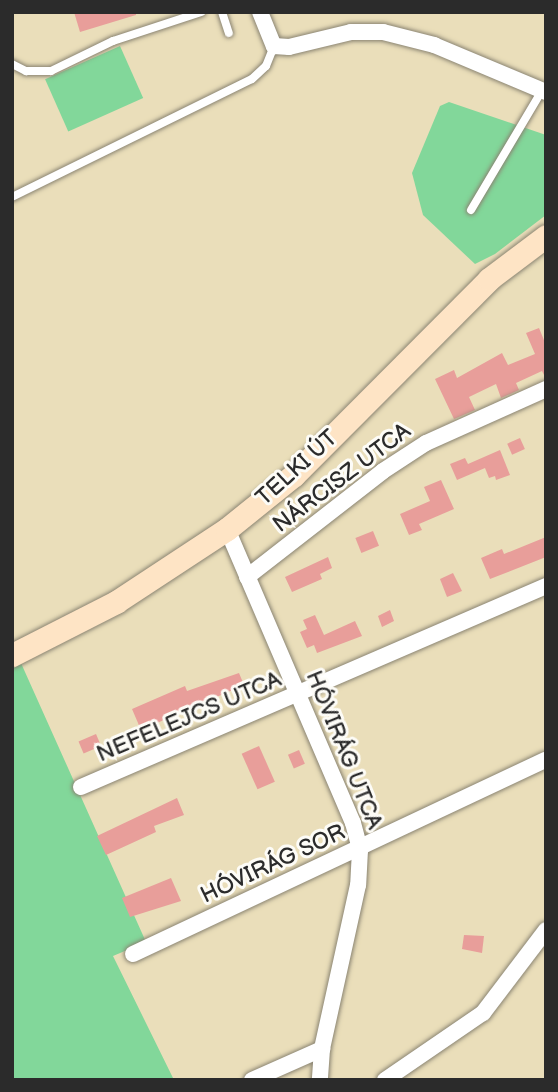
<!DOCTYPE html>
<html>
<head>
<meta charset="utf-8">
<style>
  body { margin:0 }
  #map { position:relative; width:558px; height:1092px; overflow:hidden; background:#eadeba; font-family:"Balsamiq Sans",sans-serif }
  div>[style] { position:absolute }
  .green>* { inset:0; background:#82d79a; transform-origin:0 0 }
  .building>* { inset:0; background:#e89e9a; transform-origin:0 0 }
  .roads { filter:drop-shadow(0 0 2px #8a8472) drop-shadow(0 0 2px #8a8472) }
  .lane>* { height:8px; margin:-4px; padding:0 4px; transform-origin:4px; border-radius:4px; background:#fff }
  .street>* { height:16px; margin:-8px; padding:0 8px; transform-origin:8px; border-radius:8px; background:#fff }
  .secondary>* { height:23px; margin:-11.5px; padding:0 11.5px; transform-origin:11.5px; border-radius:11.5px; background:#fee4c5 }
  span { translate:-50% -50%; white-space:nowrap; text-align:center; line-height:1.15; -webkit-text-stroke:6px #fdfcf7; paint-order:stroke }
  .street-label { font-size:23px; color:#2b2b2b }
  .frame { position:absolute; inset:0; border:14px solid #2b2b2b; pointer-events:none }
</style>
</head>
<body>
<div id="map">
  <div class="green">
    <i style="left:120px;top:46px;width:57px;height:82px;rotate:66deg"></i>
    <i style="clip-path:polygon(449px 102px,546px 135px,546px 215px,495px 254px,475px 264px,423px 215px,412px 173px,440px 106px)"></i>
    <i style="clip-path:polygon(12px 643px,146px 942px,113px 956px,174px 1080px,12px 1080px)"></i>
  </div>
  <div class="building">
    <i style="clip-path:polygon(74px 12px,136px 12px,136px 15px,80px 32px)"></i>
    <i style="clip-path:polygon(539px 328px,546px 345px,546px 379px,542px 371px,516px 383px,519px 390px,501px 398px,496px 384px,469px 397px,475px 410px,454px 419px,435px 379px,454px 370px,457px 378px,502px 353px,508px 365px,535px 354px,526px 333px)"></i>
    <i style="left:520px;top:438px;width:12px;height:14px;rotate:66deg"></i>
    <i style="clip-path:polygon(500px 450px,510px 475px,496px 480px,495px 476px,489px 478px,485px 468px,457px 480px,450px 464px,465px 458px,468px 464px)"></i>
    <i style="clip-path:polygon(441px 480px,454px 509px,419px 524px,422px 530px,409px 535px,400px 514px,430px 501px,424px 487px)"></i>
    <i style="left:373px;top:531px;width:16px;height:19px;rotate:68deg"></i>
    <i style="clip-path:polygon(546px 537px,546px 557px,490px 579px,481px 558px,502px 549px,504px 554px)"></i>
    <i style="clip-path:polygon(328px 557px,332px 568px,320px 574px,322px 579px,292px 592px,285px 577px)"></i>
    <i style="clip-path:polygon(453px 573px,462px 591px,447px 597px,440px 579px)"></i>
    <i style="clip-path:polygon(390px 610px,394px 621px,382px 627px,378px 616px)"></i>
    <i style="clip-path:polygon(315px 615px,324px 635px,355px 621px,362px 636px,317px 653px,314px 645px,307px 648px,300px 632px,307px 629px,303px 620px)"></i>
    <i style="clip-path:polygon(239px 673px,244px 685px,141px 730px,132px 709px,185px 686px,187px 691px)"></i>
    <i style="left:96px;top:734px;width:13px;height:19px;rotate:67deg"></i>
    <i style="left:259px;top:746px;width:39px;height:19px;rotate:66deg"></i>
    <i style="left:299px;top:750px;width:15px;height:12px;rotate:67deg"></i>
    <i style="clip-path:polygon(177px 798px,184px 815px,154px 826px,156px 832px,106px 855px,97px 836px)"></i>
    <i style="clip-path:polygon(171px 878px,181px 901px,130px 917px,122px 898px)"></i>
    <i style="clip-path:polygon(464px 935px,484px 936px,482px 953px,462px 949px)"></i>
  </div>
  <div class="roads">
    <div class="lane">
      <i style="left:222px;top:12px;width:22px;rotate:72deg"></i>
      <i style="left:12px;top:64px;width:16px;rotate:27deg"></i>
      <i style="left:26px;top:71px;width:25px"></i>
      <i style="left:51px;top:71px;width:69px;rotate:-25.8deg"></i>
      <i style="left:113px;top:41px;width:93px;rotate:-18.2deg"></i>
      <i style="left:12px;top:197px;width:267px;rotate:-26.2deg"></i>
      <i style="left:252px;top:79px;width:19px;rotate:-43deg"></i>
      <i style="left:266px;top:66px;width:22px;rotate:-68deg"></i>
      <i style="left:471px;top:210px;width:137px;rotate:-59.3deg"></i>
    </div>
    <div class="street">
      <i style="left:260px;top:12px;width:37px;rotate:68deg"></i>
      <i style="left:274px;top:46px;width:15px;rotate:4deg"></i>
      <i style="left:289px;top:47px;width:64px;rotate:-13.6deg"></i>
      <i style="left:351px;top:32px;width:32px"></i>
      <i style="left:383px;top:32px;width:53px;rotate:14.3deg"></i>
      <i style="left:434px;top:45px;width:121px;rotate:22.8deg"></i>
      <i style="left:227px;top:529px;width:320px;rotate:66.8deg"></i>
      <i style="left:353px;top:823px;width:28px;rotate:75deg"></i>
      <i style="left:360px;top:850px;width:35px;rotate:93deg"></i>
      <i style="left:358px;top:885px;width:168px;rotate:102.4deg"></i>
      <i style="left:322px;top:1049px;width:31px;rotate:94deg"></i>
      <i style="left:247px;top:577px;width:172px;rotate:-37.9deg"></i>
      <i style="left:383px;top:471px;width:51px;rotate:-33.1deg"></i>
      <i style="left:426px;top:443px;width:132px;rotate:-24.2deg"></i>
      <i style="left:81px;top:787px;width:507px;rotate:-23.38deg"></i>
      <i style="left:133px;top:954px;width:456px;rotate:-25.2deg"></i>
      <i style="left:252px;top:1080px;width:77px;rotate:-23.9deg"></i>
      <i style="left:385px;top:1080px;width:119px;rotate:-34.4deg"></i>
      <i style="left:483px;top:1013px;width:104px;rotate:-52.8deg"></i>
    </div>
    <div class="secondary">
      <i style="left:12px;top:655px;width:117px;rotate:-27deg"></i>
      <i style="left:116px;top:602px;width:133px;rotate:-33.3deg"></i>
      <i style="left:227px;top:529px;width:86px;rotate:-38.9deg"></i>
      <i style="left:294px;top:475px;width:276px;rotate:-45.1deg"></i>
      <i style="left:489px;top:279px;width:71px;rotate:-37deg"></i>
    </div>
  </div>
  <div class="street-label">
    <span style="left:297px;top:468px;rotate:-42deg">TELKI ÚT</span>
    <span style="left:342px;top:478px;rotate:-37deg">NÁRCISZ UTCA</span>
    <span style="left:189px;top:717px;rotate:-23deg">NEFELEJCS UTCA</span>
    <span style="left:344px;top:750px;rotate:68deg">HÓVIRÁG UTCA</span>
    <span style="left:273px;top:864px;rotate:-25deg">HÓVIRÁG SOR</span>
  </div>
  <div class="frame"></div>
</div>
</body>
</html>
